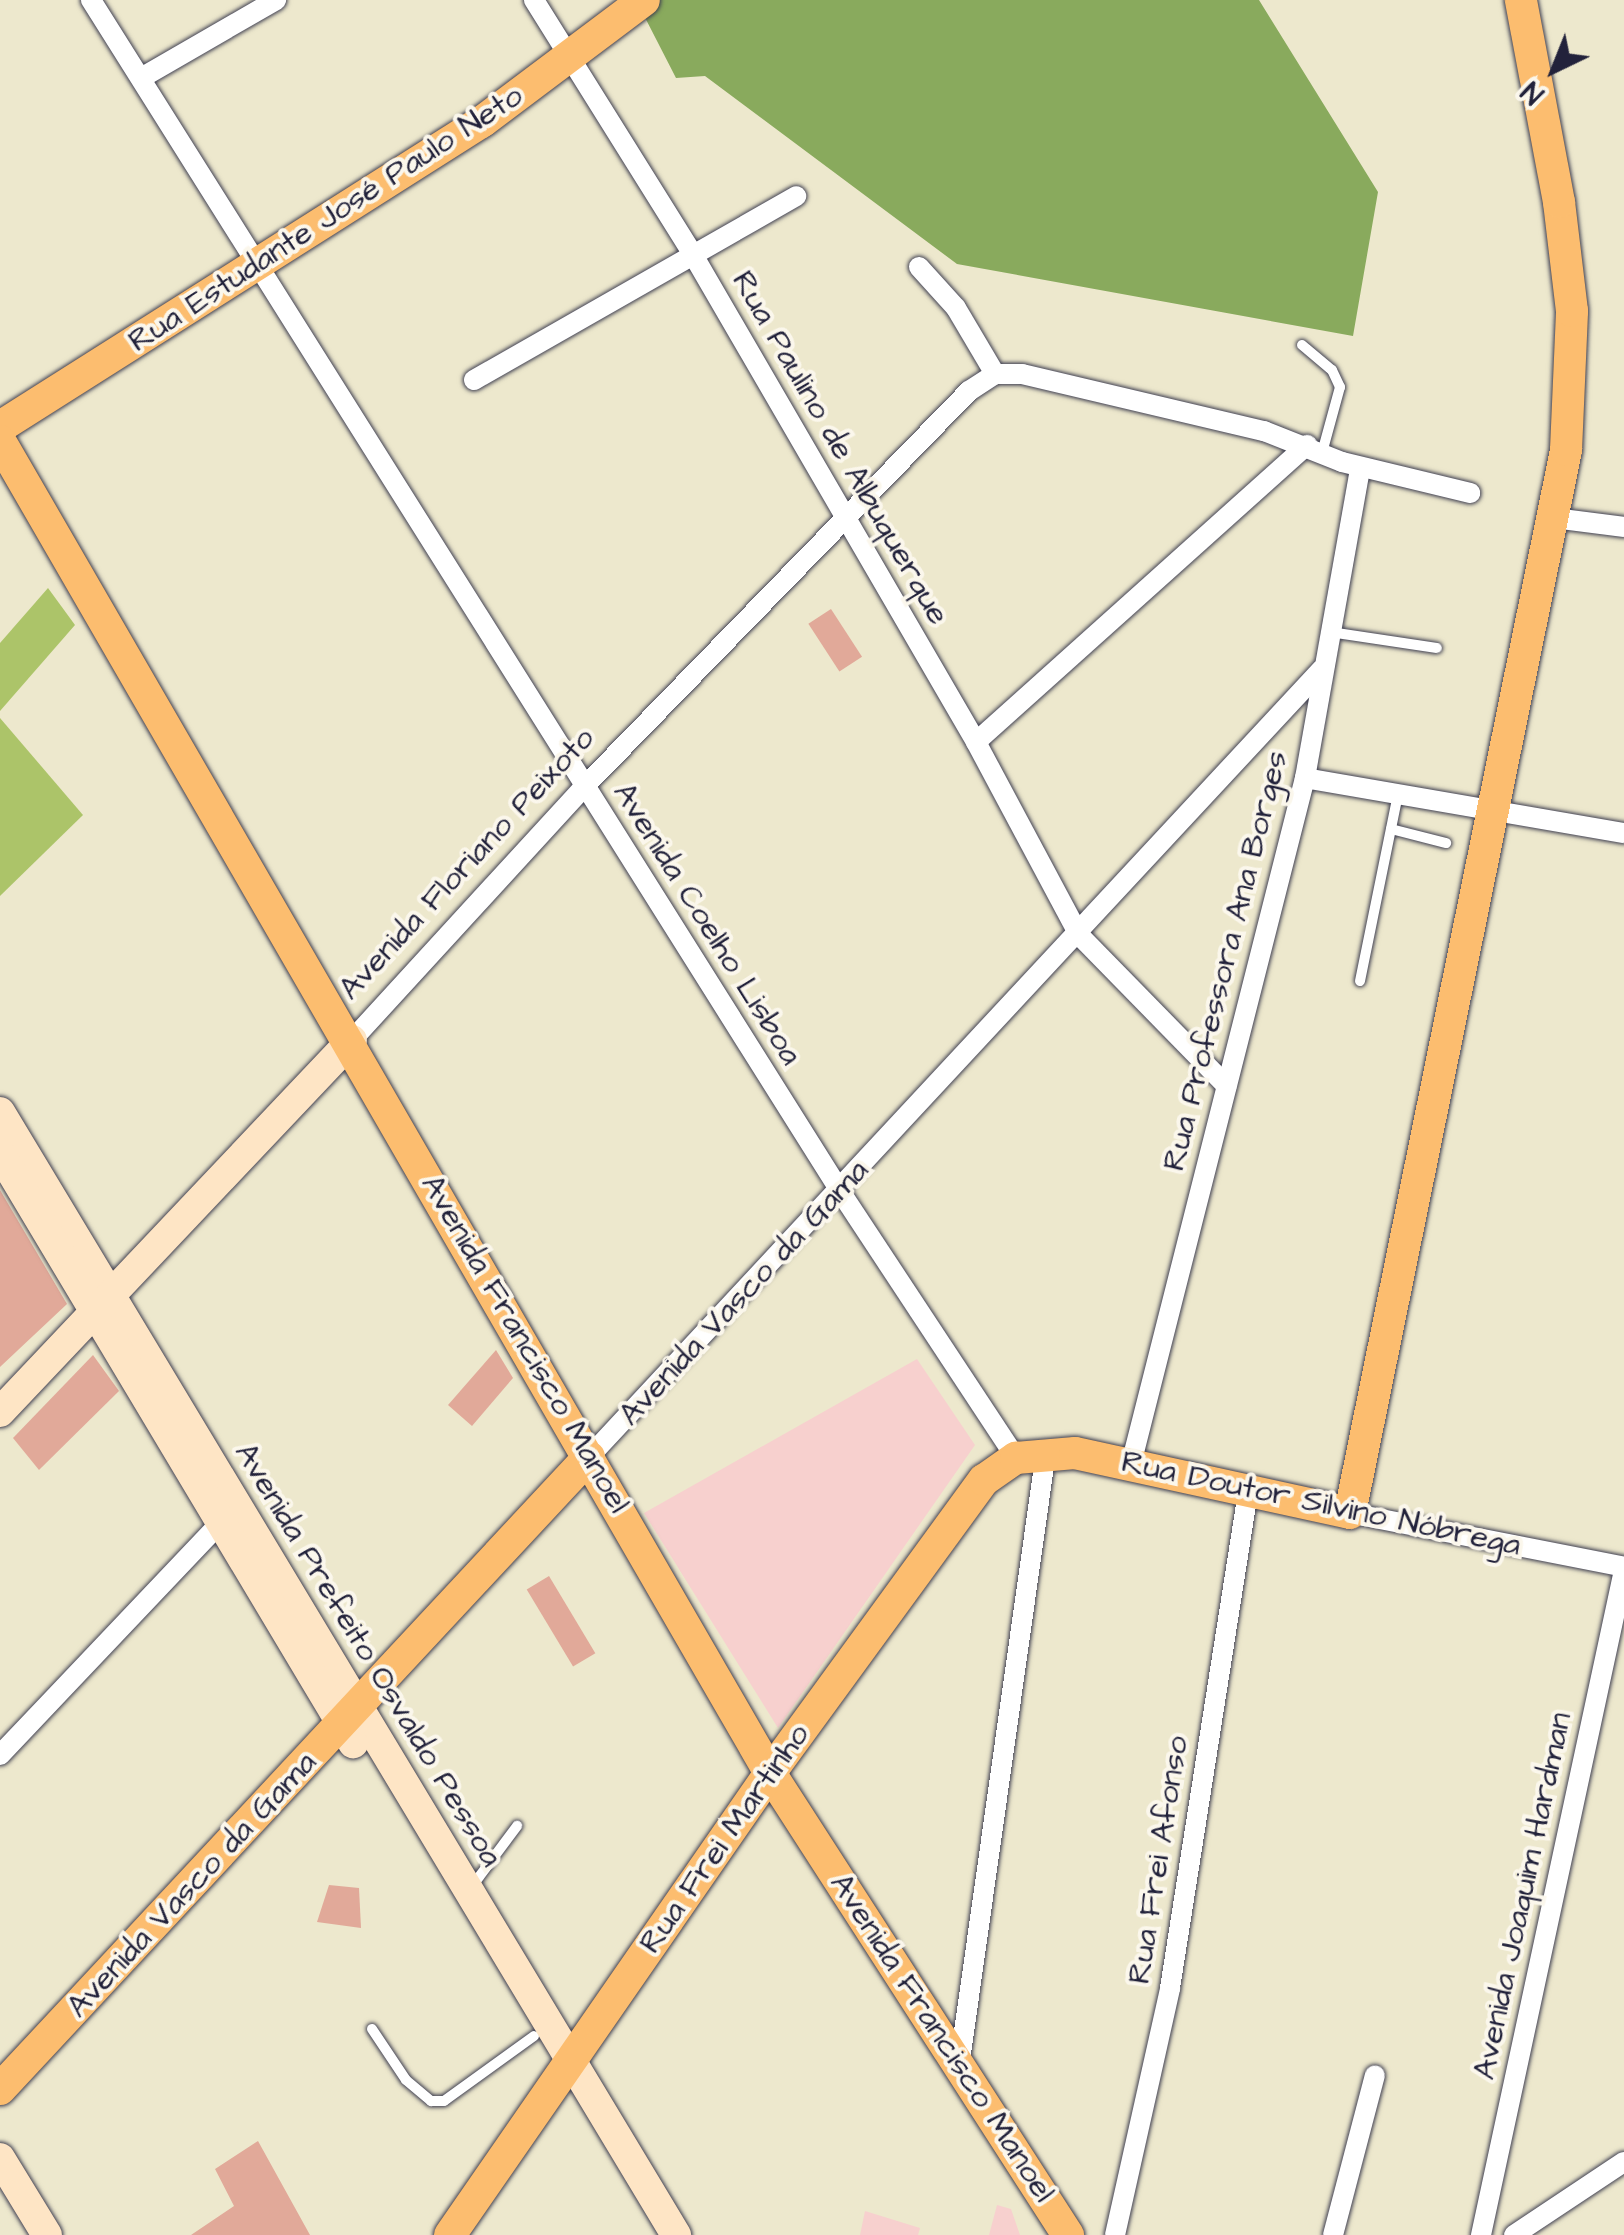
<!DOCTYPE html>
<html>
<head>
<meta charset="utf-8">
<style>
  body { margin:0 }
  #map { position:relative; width:1624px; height:2235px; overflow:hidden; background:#ede8cd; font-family:"Architects Daughter",sans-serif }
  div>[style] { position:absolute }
  .built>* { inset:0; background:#f7d0ce }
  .green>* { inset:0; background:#acc469 }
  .forest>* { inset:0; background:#89aa5d }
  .building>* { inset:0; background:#e1a999; transform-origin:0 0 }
  .roads { filter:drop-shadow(0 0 2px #404051) drop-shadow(0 0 2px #404051) }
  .lane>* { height:10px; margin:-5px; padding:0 5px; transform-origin:5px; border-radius:5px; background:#fff }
  .street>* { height:20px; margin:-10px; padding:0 10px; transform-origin:10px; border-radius:10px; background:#fff }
  .secondary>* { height:30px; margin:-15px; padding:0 15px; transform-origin:15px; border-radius:15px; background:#fee5c5 }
  .primary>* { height:32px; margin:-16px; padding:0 16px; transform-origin:16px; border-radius:16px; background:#fcbd6f }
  span { translate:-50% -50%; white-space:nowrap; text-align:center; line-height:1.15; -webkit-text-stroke:8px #fbf7ec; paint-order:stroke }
  .street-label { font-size:32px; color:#22223b }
  .north { position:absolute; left:1504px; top:20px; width:100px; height:100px; -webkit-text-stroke:8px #fbf7ec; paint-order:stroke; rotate:223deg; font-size:28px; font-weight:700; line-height:40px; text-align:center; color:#22223b }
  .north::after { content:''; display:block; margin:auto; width:35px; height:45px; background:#22223b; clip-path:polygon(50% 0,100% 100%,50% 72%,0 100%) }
</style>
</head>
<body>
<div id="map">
  <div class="built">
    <i style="clip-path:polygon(917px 1359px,975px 1445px,778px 1728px,644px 1513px)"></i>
    <i style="clip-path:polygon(997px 2205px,1011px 2209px,1020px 2235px,989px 2235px)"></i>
    <i style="clip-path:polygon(865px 2211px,920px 2228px,918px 2235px,860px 2235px)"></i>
  </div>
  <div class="green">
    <i style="clip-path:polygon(48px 588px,75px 625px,0 711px,0 643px)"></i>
    <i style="clip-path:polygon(0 718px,83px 815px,0 896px)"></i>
  </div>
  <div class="forest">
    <i style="clip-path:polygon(636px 0,1259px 0,1378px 192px,1353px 336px,957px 264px,705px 76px,676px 78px)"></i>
  </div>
  <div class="building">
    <i style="left:831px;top:609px;width:57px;height:27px;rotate:57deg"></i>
    <i style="clip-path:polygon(0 1190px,67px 1304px,0 1367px)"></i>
    <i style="clip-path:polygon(496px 1350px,513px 1378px,472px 1426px,448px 1405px)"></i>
    <i style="clip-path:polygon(93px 1355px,119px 1391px,39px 1470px,13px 1438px)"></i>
    <i style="left:549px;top:1576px;width:90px;height:26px;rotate:59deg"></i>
    <i style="clip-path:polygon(329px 1885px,359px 1888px,361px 1928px,317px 1922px)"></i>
    <i style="clip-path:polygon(258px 2141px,310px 2235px,191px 2235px,234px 2206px,215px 2169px)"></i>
  </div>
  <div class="roads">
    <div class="lane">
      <i style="left:1302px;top:345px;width:39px;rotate:40deg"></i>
      <i style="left:1332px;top:370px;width:19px;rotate:65deg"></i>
      <i style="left:1340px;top:387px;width:68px;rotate:105.3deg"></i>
      <i style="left:1330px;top:632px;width:108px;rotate:8.5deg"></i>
      <i style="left:1391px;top:829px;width:57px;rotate:14.3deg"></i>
      <i style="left:1360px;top:981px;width:190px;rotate:-78.5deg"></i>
      <i style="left:473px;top:1885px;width:74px;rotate:-53.3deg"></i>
      <i style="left:372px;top:2029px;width:61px;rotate:56.3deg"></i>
      <i style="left:406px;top:2080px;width:33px;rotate:40deg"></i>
      <i style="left:431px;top:2101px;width:13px"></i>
      <i style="left:444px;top:2101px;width:111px;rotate:-35.8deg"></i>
    </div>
    <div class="street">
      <i style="left:91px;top:0;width:1407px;rotate:57.83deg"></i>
      <i style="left:840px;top:1191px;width:320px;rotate:56.6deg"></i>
      <i style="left:534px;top:0;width:298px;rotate:58deg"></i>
      <i style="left:692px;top:253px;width:565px;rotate:59.85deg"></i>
      <i style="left:976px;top:742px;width:219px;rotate:61.9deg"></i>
      <i style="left:1079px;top:935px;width:211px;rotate:45.6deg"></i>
      <i style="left:141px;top:78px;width:156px;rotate:-30deg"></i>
      <i style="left:919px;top:267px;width:55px;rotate:47.9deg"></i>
      <i style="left:956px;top:308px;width:77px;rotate:59.4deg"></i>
      <i style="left:474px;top:380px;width:371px;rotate:-29.7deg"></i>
      <i style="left:1554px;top:518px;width:71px;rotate:7.3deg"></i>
      <i style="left:976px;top:742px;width:445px;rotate:-41.9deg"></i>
      <i style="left:1305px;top:778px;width:324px;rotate:9.8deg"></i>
      <i style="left:352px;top:1040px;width:345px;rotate:-47.5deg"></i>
      <i style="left:585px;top:786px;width:551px;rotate:-45.81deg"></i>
      <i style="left:969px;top:391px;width:31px;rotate:-33deg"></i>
      <i style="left:995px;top:374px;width:27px"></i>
      <i style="left:1022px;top:374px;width:249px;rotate:13.3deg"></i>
      <i style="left:1264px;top:431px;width:84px;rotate:21.7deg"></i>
      <i style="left:1342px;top:462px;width:132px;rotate:13.6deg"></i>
      <i style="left:589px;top:1457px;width:1076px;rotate:-47.07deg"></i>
      <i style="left:1131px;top:1464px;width:708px;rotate:-75.77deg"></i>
      <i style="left:1305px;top:778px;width:315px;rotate:-79.9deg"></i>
      <i style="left:1350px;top:1513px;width:279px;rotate:11.1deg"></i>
      <i style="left:0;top:1755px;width:331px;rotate:-46.5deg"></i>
      <i style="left:960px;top:2060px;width:614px;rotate:-81.95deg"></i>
      <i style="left:1115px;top:2235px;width:253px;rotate:-77.4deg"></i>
      <i style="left:1170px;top:1988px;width:502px;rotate:-81.06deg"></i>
      <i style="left:1333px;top:2235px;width:165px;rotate:-75.3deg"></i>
      <i style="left:1481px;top:2235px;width:680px;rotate:-77.86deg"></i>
      <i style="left:1514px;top:2235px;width:132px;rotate:-33.6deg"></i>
    </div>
    <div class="secondary">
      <i style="left:0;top:1112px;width:1311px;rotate:58.95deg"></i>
      <i style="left:0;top:1153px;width:688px;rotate:59.11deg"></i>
      <i style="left:0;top:1412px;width:512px;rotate:-46.58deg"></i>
      <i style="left:0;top:2158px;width:90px;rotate:58.6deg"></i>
    </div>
    <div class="primary">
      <i style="left:0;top:427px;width:572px;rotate:-32.36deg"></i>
      <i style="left:483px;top:121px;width:201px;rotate:-36.9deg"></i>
      <i style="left:0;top:441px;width:1539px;rotate:59.97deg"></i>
      <i style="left:770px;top:1773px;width:550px;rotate:57.18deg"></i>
      <i style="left:0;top:2089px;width:864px;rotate:-47.02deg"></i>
      <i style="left:450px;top:2235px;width:562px;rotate:-55.29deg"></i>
      <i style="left:770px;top:1773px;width:363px;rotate:-53.9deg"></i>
      <i style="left:984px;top:1480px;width:39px;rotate:-35deg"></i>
      <i style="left:1016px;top:1458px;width:59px;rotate:-4.8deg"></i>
      <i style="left:1075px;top:1453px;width:281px;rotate:12.3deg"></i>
      <i style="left:1350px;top:1513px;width:1085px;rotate:-78.51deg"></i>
      <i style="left:1566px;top:450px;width:139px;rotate:-87.5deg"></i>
      <i style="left:1572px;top:311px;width:110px;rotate:-96.8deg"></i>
      <i style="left:1559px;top:202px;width:206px;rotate:-100.7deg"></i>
    </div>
  </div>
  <div class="street-label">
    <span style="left:326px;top:219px;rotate:-33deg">Rua Estudante José Paulo Neto</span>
    <span style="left:840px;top:448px;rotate:60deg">Rua Paulino de Albuquerque</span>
    <span style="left:467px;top:864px;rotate:-47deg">Avenida Floriano Peixoto</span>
    <span style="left:707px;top:924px;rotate:58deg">Avenida Coelho Lisboa</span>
    <span style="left:1226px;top:961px;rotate:-76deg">Rua Professora Ana Borges</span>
    <span style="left:744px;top:1293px;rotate:-47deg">Avenida Vasco da Gama</span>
    <span style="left:525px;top:1344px;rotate:60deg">Avenida Francisco Manoel</span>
    <span style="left:1321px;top:1504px;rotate:12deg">Rua Doutor Silvino Nóbrega</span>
    <span style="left:368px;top:1655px;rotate:59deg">Avenida Prefeito Osvaldo Pessoa</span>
    <span style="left:725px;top:1839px;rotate:-55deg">Rua Frei Martinho</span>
    <span style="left:1159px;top:1860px;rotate:-81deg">Rua Frei Afonso</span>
    <span style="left:192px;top:1885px;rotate:-47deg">Avenida Vasco da Gama</span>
    <span style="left:1523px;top:1896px;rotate:-78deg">Avenida Joaquim Hardman</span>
    <span style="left:942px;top:2038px;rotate:57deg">Avenida Francisco Manoel</span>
  </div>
  <div class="north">N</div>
</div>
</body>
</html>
